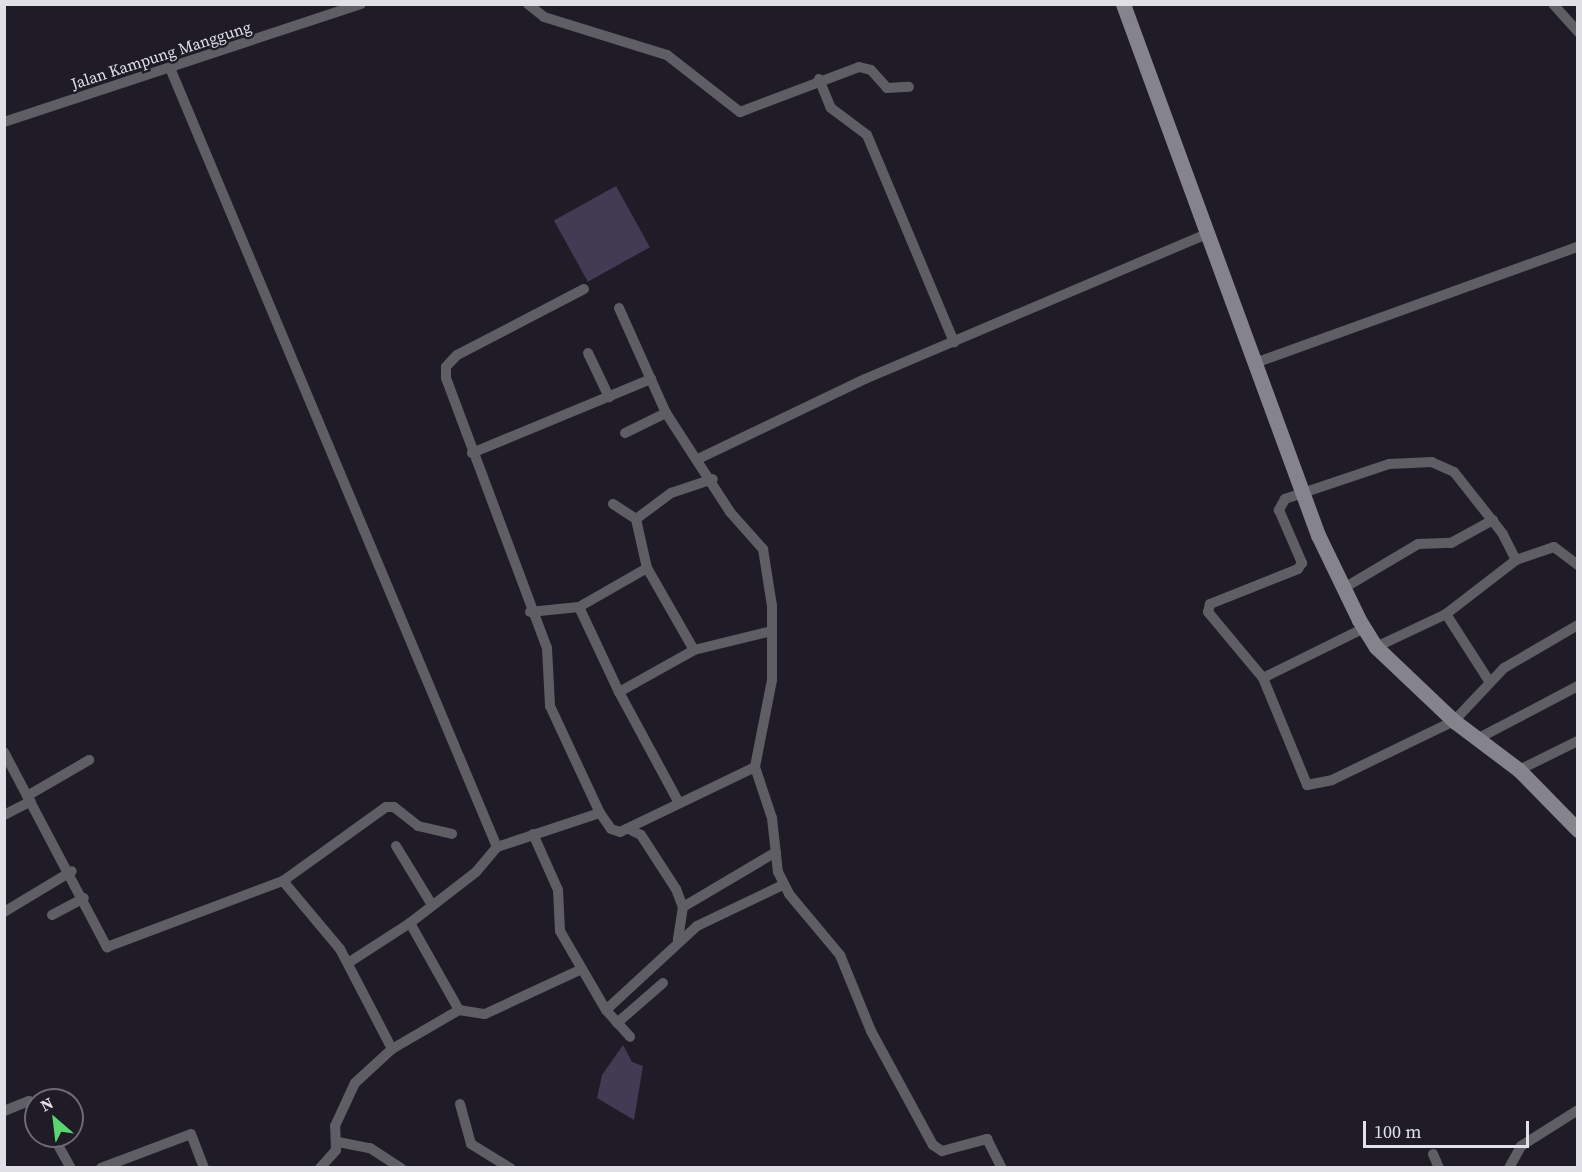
<!DOCTYPE html>
<html>
<head>
<meta charset="utf-8">
<style>
  body { margin:0 }
  #map { position:relative; width:1582px; height:1172px; overflow:hidden; background:#1f1c27; font-family:"Source Serif 4",serif }
  div>[style] { position:absolute }
  .green>* { inset:0; background:#413b53; transform-origin:0 0 }
  .street>* { height:10px; margin:-5px; padding:0 5px; transform-origin:5px; border-radius:5px; background:#5f5e64 }
  .secondary>* { height:15px; margin:-7.5px; padding:0 7.5px; transform-origin:7.5px; border-radius:7.5px; background:#85838c }
  span { translate:-50% -50%; white-space:nowrap; text-align:center; line-height:1.15; -webkit-text-stroke:5px #1f1c27; paint-order:stroke }
  .street-label { font-size:16px; color:#e1e0e7 }
  .frame { position:absolute; inset:0; border:6px solid #e1e0e7; pointer-events:none }
  .north { position:absolute; left:24px; top:1088px; width:60px; height:60px; box-sizing:border-box; background:#1f1c27; border:2px solid #6d6a74; border-radius:50%; rotate:332deg; font-size:16px; font-weight:700; line-height:24px; text-align:center; color:#e1e0e7 }
  .north::after { content:''; display:block; margin:auto; width:21px; height:27px; background:#5ad56f; clip-path:polygon(50% 0,100% 100%,50% 72%,0 100%) }
  .scale { position:absolute; left:1363px; top:1121px; width:166px; height:27px; box-sizing:border-box; border:3px solid #e1e0e7; border-top:0; padding-left:8px; font-size:18px; line-height:21px; white-space:nowrap; color:#e1e0e7; -webkit-text-stroke:4px #1f1c27; paint-order:stroke }
</style>
</head>
<body>
<div id="map">
  <div class="green">
    <i style="left:616px;top:186px;width:70px;height:71px;rotate:61deg"></i>
    <i style="clip-path:polygon(623px 1045px,632px 1062px,643px 1066px,634px 1120px,597px 1098px,602px 1075px)"></i>
  </div>
  <div class="street">
    <i style="left:528px;top:4px;width:21px;rotate:39deg"></i>
    <i style="left:544px;top:17px;width:129px;rotate:17.2deg"></i>
    <i style="left:667px;top:55px;width:93px;rotate:38deg"></i>
    <i style="left:740px;top:112px;width:127px;rotate:-20.7deg"></i>
    <i style="left:859px;top:67px;width:12px;rotate:14deg"></i>
    <i style="left:871px;top:70px;width:24px;rotate:48deg"></i>
    <i style="left:887px;top:88px;width:22px;rotate:-3deg"></i>
    <i style="left:1553px;top:4px;width:38px;rotate:48deg"></i>
    <i style="left:170px;top:68px;width:845px;rotate:67.23deg"></i>
    <i style="left:819px;top:79px;width:31px;rotate:68deg"></i>
    <i style="left:831px;top:108px;width:45px;rotate:36.9deg"></i>
    <i style="left:867px;top:135px;width:225px;rotate:67.2deg"></i>
    <i style="left:4px;top:122px;width:376px;rotate:-18.3deg"></i>
    <i style="left:584px;top:289px;width:143px;rotate:152.5deg"></i>
    <i style="left:457px;top:355px;width:16px;rotate:133deg"></i>
    <i style="left:446px;top:367px;width:11px;rotate:90deg"></i>
    <i style="left:446px;top:378px;width:288px;rotate:69.5deg"></i>
    <i style="left:547px;top:648px;width:58px;rotate:87deg"></i>
    <i style="left:550px;top:706px;width:118px;rotate:65deg"></i>
    <i style="left:619px;top:308px;width:115px;rotate:65.9deg"></i>
    <i style="left:588px;top:353px;width:49px;rotate:64.5deg"></i>
    <i style="left:1255px;top:363px;width:343px;rotate:-19.8deg"></i>
    <i style="left:625px;top:433px;width:46px;rotate:-26deg"></i>
    <i style="left:666px;top:413px;width:118px;rotate:57.1deg"></i>
    <i style="left:730px;top:512px;width:50px;rotate:48.3deg"></i>
    <i style="left:763px;top:549px;width:58px;rotate:81deg"></i>
    <i style="left:772px;top:606px;width:74px;rotate:90deg"></i>
    <i style="left:772px;top:680px;width:89px;rotate:101.1deg"></i>
    <i style="left:755px;top:767px;width:54px;rotate:71.6deg"></i>
    <i style="left:772px;top:818px;width:54px;rotate:83.7deg"></i>
    <i style="left:778px;top:872px;width:25px;rotate:63deg"></i>
    <i style="left:789px;top:894px;width:80px;rotate:50.1deg"></i>
    <i style="left:840px;top:955px;width:82px;rotate:67.8deg"></i>
    <i style="left:871px;top:1031px;width:130px;rotate:61.5deg"></i>
    <i style="left:933px;top:1145px;width:11px;rotate:34deg"></i>
    <i style="left:942px;top:1151px;width:47px;rotate:-14.9deg"></i>
    <i style="left:987px;top:1139px;width:33px;rotate:63deg"></i>
    <i style="left:472px;top:453px;width:194px;rotate:-22.5deg"></i>
    <i style="left:698px;top:459px;width:185px;rotate:-25.6deg"></i>
    <i style="left:865px;top:379px;width:371px;rotate:-23deg"></i>
    <i style="left:613px;top:504px;width:27px;rotate:33deg"></i>
    <i style="left:1516px;top:560px;width:29px;rotate:-117deg"></i>
    <i style="left:1503px;top:534px;width:79px;rotate:-128.3deg"></i>
    <i style="left:1454px;top:472px;width:24px;rotate:-156deg"></i>
    <i style="left:1432px;top:462px;width:43px;rotate:177.3deg"></i>
    <i style="left:1389px;top:464px;width:110px;rotate:161.4deg"></i>
    <i style="left:1285px;top:499px;width:13px;rotate:119deg"></i>
    <i style="left:1279px;top:510px;width:58px;rotate:66.5deg"></i>
    <i style="left:1302px;top:563px;width:7px;rotate:124deg"></i>
    <i style="left:1298px;top:569px;width:95px;rotate:158.3deg"></i>
    <i style="left:1210px;top:604px;width:8px;rotate:104deg"></i>
    <i style="left:1208px;top:612px;width:86px;rotate:50.2deg"></i>
    <i style="left:1263px;top:678px;width:116px;rotate:67.6deg"></i>
    <i style="left:1307px;top:785px;width:25px;rotate:-11deg"></i>
    <i style="left:1332px;top:780px;width:136px;rotate:-25.8deg"></i>
    <i style="left:1454px;top:721px;width:73px;rotate:-46.7deg"></i>
    <i style="left:1504px;top:668px;width:86px;rotate:-30.2deg"></i>
    <i style="left:1344px;top:588px;width:86px;rotate:-30.7deg"></i>
    <i style="left:1418px;top:544px;width:33px;rotate:-2deg"></i>
    <i style="left:1451px;top:543px;width:48px;rotate:-28.7deg"></i>
    <i style="left:579px;top:607px;width:78px;rotate:-29.8deg"></i>
    <i style="left:530px;top:612px;width:49px;rotate:-5.8deg"></i>
    <i style="left:579px;top:607px;width:94px;rotate:64.8deg"></i>
    <i style="left:1446px;top:614px;width:80px;rotate:57.3deg"></i>
    <i style="left:1376px;top:647px;width:77px;rotate:-25.2deg"></i>
    <i style="left:1446px;top:614px;width:88px;rotate:-37.6deg"></i>
    <i style="left:1516px;top:560px;width:40px;rotate:-18.9deg"></i>
    <i style="left:1554px;top:547px;width:30px;rotate:37deg"></i>
    <i style="left:694px;top:650px;width:95px;rotate:-119.8deg"></i>
    <i style="left:647px;top:568px;width:50px;rotate:-102.7deg"></i>
    <i style="left:636px;top:519px;width:44px;rotate:-36.6deg"></i>
    <i style="left:671px;top:493px;width:44px;rotate:-18.4deg"></i>
    <i style="left:1263px;top:678px;width:113px;rotate:-26.3deg"></i>
    <i style="left:1477px;top:739px;width:114px;rotate:-27.7deg"></i>
    <i style="left:4px;top:752px;width:221px;rotate:62.2deg"></i>
    <i style="left:107px;top:947px;width:188px;rotate:-20.6deg"></i>
    <i style="left:283px;top:881px;width:127px;rotate:-35.7deg"></i>
    <i style="left:386px;top:807px;width:8px"></i>
    <i style="left:394px;top:807px;width:31px;rotate:38deg"></i>
    <i style="left:418px;top:826px;width:35px;rotate:13deg"></i>
    <i style="left:1519px;top:770px;width:66px;rotate:-26.2deg"></i>
    <i style="left:27px;top:796px;width:72px;rotate:-30.1deg"></i>
    <i style="left:679px;top:803px;width:126px;rotate:-118.4deg"></i>
    <i style="left:619px;top:692px;width:86px;rotate:-29.2deg"></i>
    <i style="left:694px;top:650px;width:80px;rotate:-13.7deg"></i>
    <i style="left:4px;top:815px;width:30px;rotate:-27deg"></i>
    <i style="left:629px;top:829px;width:13px;rotate:27deg"></i>
    <i style="left:641px;top:835px;width:64px;rotate:57.1deg"></i>
    <i style="left:676px;top:889px;width:19px;rotate:69deg"></i>
    <i style="left:683px;top:907px;width:33px;rotate:99deg"></i>
    <i style="left:533px;top:834px;width:61px;rotate:65.9deg"></i>
    <i style="left:558px;top:890px;width:41px;rotate:87.2deg"></i>
    <i style="left:560px;top:931px;width:91px;rotate:59.8deg"></i>
    <i style="left:606px;top:1010px;width:124px;rotate:-42.7deg"></i>
    <i style="left:697px;top:926px;width:95px;rotate:-25.5deg"></i>
    <i style="left:396px;top:846px;width:69px;rotate:58.6deg"></i>
    <i style="left:283px;top:881px;width:89px;rotate:50deg"></i>
    <i style="left:340px;top:949px;width:113px;rotate:62.5deg"></i>
    <i style="left:683px;top:907px;width:108px;rotate:-30.6deg"></i>
    <i style="left:4px;top:912px;width:79px;rotate:-31.1deg"></i>
    <i style="left:52px;top:915px;width:36px;rotate:-28deg"></i>
    <i style="left:348px;top:963px;width:74px;rotate:-32.8deg"></i>
    <i style="left:410px;top:923px;width:83px;rotate:-37.7deg"></i>
    <i style="left:476px;top:872px;width:33px;rotate:-50deg"></i>
    <i style="left:497px;top:847px;width:108px;rotate:-18.3deg"></i>
    <i style="left:600px;top:813px;width:19px;rotate:55deg"></i>
    <i style="left:611px;top:829px;width:9px;rotate:18deg"></i>
    <i style="left:620px;top:832px;width:150px;rotate:-25.7deg"></i>
    <i style="left:459px;top:1010px;width:26px;rotate:9deg"></i>
    <i style="left:485px;top:1014px;width:105px;rotate:-24.9deg"></i>
    <i style="left:606px;top:1010px;width:36px;rotate:48deg"></i>
    <i style="left:617px;top:1023px;width:61px;rotate:-41deg"></i>
    <i style="left:460px;top:1104px;width:41px;rotate:74.6deg"></i>
    <i style="left:471px;top:1144px;width:46px;rotate:31.6deg"></i>
    <i style="left:4px;top:1111px;width:27px;rotate:-22deg"></i>
    <i style="left:29px;top:1101px;width:9px;rotate:36deg"></i>
    <i style="left:53px;top:1136px;width:37px;rotate:61deg"></i>
    <i style="left:338px;top:1142px;width:33px;rotate:11deg"></i>
    <i style="left:370px;top:1148px;width:37px;rotate:33deg"></i>
    <i style="left:1433px;top:1154px;width:15px;rotate:67deg"></i>
    <i style="left:101px;top:1168px;width:96px;rotate:-20.7deg"></i>
    <i style="left:191px;top:1134px;width:36px;rotate:69deg"></i>
    <i style="left:320px;top:1168px;width:24px;rotate:-48deg"></i>
    <i style="left:336px;top:1150px;width:24px;rotate:-92deg"></i>
    <i style="left:335px;top:1126px;width:47px;rotate:-65.1deg"></i>
    <i style="left:355px;top:1083px;width:50px;rotate:-42.6deg"></i>
    <i style="left:392px;top:1049px;width:78px;rotate:-30.2deg"></i>
    <i style="left:459px;top:1010px;width:100px;rotate:-119.4deg"></i>
    <i style="left:1509px;top:1168px;width:25px;rotate:-61deg"></i>
    <i style="left:1521px;top:1146px;width:67px;rotate:-32.3deg"></i>
  </div>
  <div class="secondary">
    <i style="left:1123px;top:4px;width:566px;rotate:69.84deg"></i>
    <i style="left:1318px;top:535px;width:94px;rotate:64.2deg"></i>
    <i style="left:1359px;top:620px;width:32px;rotate:58deg"></i>
    <i style="left:1376px;top:647px;width:108px;rotate:43.5deg"></i>
    <i style="left:1454px;top:721px;width:81px;rotate:37deg"></i>
    <i style="left:1519px;top:770px;width:84px;rotate:45.5deg"></i>
  </div>
  <div class="street-label">
    <span style="left:161px;top:55px;rotate:-18deg">Jalan Kampung Manggung</span>
  </div>
  <div class="frame"></div>
  <div class="north">N</div>
  <div class="scale">100 m</div>
</div>
</body>
</html>
